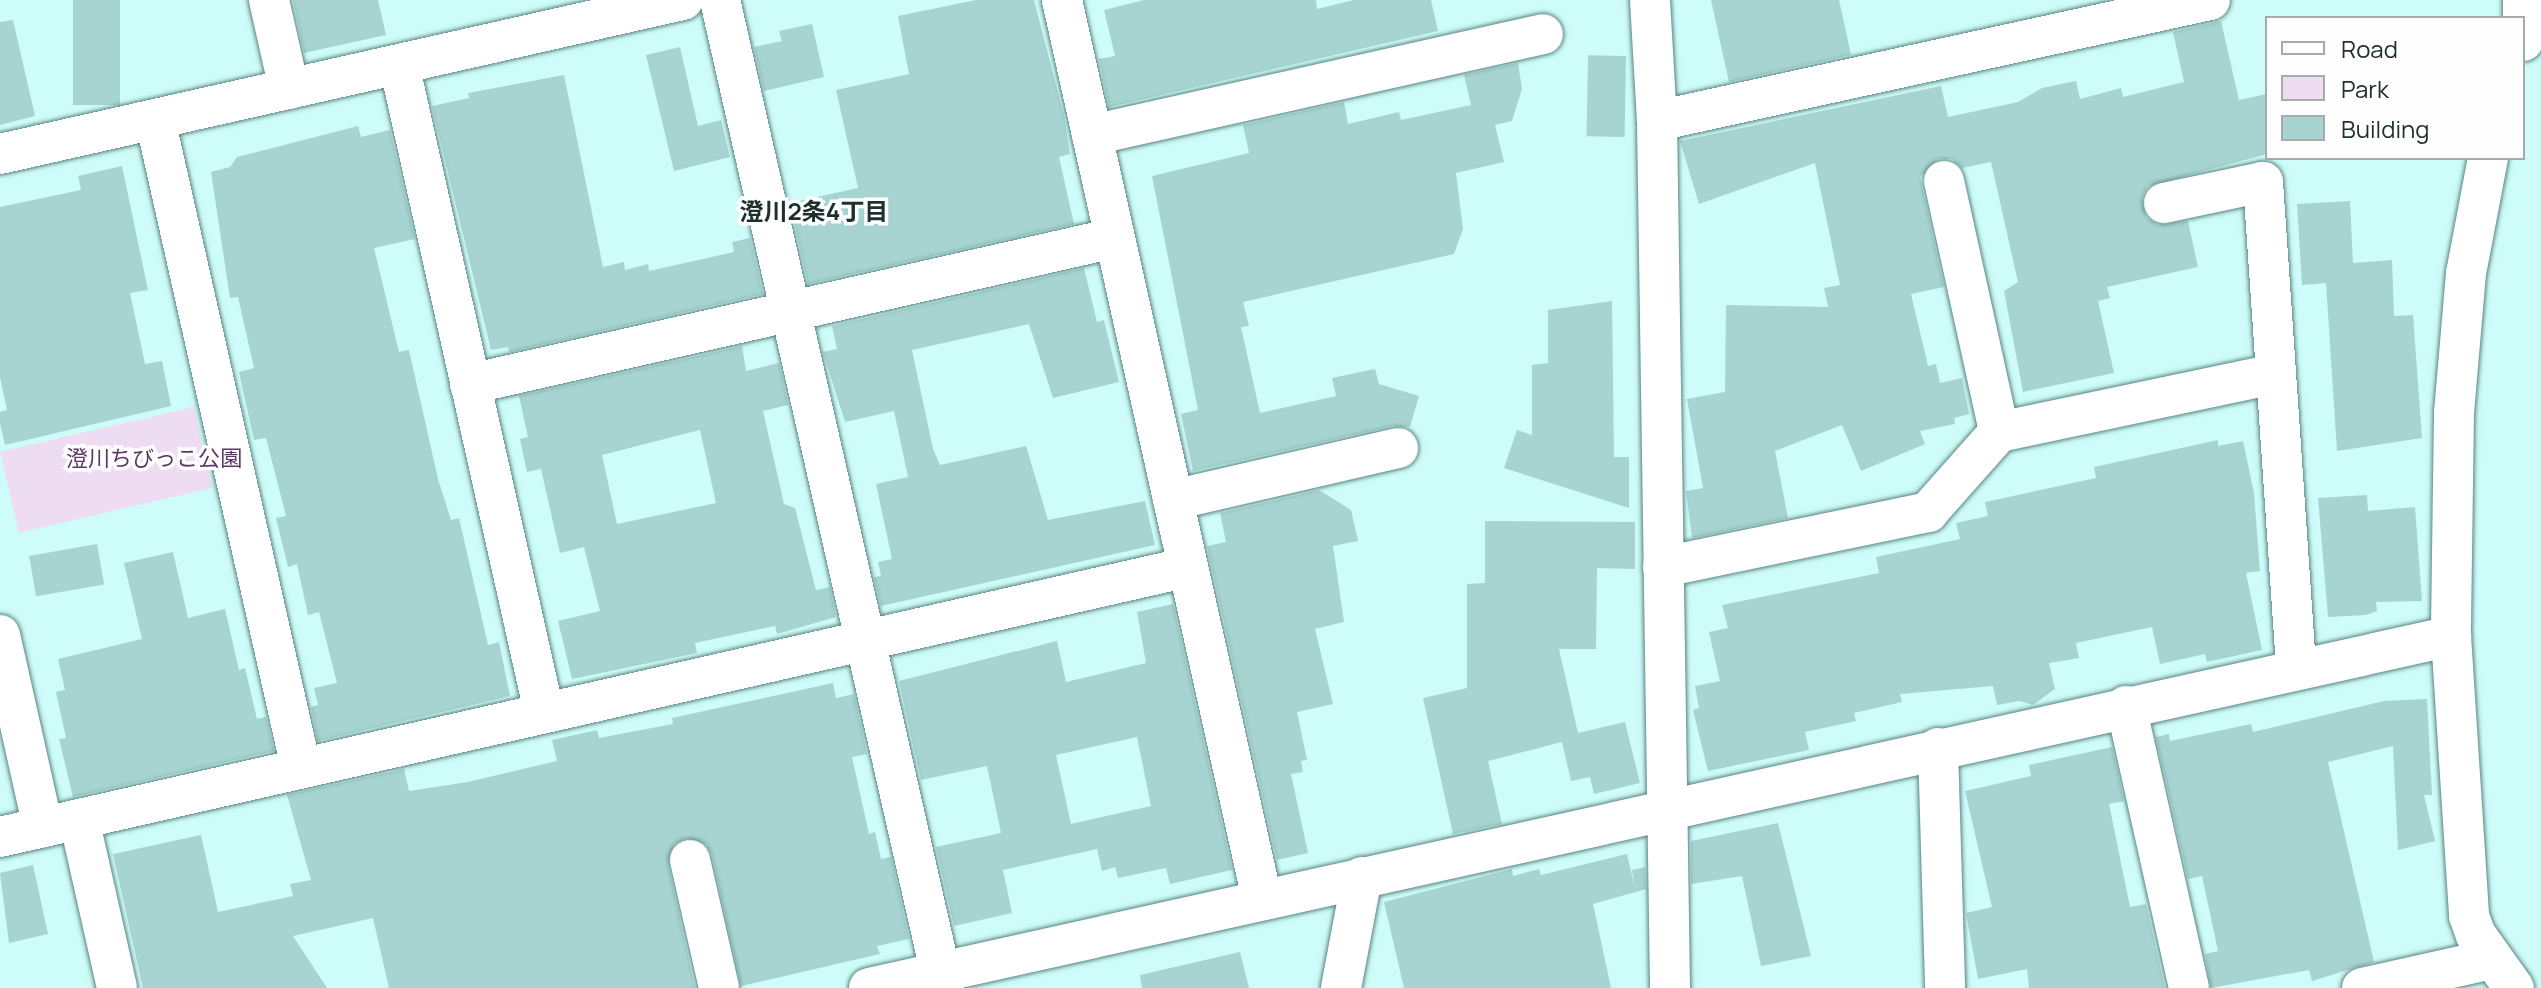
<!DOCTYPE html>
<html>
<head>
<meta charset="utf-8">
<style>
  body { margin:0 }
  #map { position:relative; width:2541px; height:988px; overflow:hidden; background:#cefcf8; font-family:Manrope,"Noto Sans JP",sans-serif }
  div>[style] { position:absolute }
  .green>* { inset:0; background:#eedcf3; transform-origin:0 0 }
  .building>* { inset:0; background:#a7d4d0; transform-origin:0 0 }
  .roads { filter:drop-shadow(0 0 2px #598481) drop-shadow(0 0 2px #598481) }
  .minor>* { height:40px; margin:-20px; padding:0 20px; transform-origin:20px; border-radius:20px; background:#fff }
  span { translate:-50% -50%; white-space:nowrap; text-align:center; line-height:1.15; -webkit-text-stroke:7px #fefefe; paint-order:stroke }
  .park-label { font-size:22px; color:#5d3766 }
  .neighbourhood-label { font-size:24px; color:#1e302e; font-weight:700 }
  .legend { position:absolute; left:2265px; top:16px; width:260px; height:144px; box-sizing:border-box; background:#fefefe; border:2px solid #a4acab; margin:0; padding:10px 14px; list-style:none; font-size:24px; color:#1e302e }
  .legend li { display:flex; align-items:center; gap:16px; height:40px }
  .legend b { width:40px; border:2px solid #a4acab }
</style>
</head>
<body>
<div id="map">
  <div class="green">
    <i style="left:194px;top:407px;width:83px;height:199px;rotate:77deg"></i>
  </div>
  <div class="building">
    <i style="left:73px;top:0;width:47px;height:105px"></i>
    <i style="clip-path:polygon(293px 0,378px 0,386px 35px,304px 53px)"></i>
    <i style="clip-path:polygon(976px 0,1034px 0,1064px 116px,1070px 154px,1059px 157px,1074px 224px,808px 284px,790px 203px,858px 188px,836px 90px,909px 74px,898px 16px)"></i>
    <i style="clip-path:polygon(1144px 0,1316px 0,1317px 9px,1354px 0,1431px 0,1438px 31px,1109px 107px,1099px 59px,1115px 56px,1104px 10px)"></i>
    <i style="clip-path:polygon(1711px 0,1839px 0,1851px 55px,1729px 82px)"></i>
    <i style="clip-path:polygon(13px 20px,35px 116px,0 125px,0 22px)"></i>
    <i style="clip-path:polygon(2221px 21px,2239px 100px,2267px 94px,2267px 154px,2148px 186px,2142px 197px,2146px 218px,2158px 225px,2188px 221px,2198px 267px,2107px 287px,2110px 298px,2098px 301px,2114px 373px,2023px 392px,2004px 291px,2018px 282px,1991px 162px,1962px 168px,1952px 159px,1938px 159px,1920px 177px,1944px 287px,1911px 294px,1928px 366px,1936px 364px,1940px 383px,1962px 378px,1969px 414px,1954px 418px,1955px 424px,1920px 431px,1925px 444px,1861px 471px,1842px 425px,1775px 451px,1788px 518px,1692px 538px,1686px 491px,1703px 488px,1687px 399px,1725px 392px,1726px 305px,1828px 307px,1824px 288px,1840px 285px,1815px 163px,1699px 204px,1680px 141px,1941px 86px,1948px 117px,2018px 102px,2042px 88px,2076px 81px,2080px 99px,2121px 88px,2123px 97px,2184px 82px,2173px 32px)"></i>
    <i style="clip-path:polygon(812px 24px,824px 77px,764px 91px,754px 47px,782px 41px,779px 31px)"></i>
    <i style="clip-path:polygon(680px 47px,698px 126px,721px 120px,730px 157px,674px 171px,646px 55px)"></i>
    <i style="left:1626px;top:56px;width:81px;height:38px;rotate:91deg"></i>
    <i style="clip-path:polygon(1518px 63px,1522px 89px,1512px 121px,1495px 125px,1504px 162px,1456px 173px,1463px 229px,1454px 254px,1243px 302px,1249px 326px,1241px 327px,1260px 413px,1336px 396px,1332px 378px,1375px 369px,1379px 384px,1419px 396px,1410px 427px,1393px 426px,1193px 471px,1181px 414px,1198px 410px,1152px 176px,1249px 153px,1243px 125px,1344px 102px,1348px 124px,1399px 112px,1401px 120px,1471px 105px,1464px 75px)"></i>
    <i style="clip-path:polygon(564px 75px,603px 267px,624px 262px,625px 270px,648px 264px,649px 271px,734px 252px,732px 242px,750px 238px,763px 294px,509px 352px,508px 347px,491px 350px,432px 106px,469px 98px,468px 93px)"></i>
    <i style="clip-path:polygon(358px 126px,361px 137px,390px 130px,415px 239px,374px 248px,399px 352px,409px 350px,438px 479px,451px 520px,459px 518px,488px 645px,499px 642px,510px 696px,318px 741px,311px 707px,318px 705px,314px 688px,337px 683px,319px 612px,308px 615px,297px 564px,288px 567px,276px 518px,286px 516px,266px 438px,254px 440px,239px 372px,254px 368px,238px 297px,230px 298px,211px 172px,230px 167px,237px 157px)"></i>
    <i style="clip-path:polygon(122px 166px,148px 290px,130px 293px,145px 364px,162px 361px,171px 406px,5px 445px,0 423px,0 412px,7px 410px,0 377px,0 207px,81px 190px,78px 176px)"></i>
    <i style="clip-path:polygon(2350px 201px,2353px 263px,2392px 260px,2394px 316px,2413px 315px,2422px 438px,2337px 451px,2326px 283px,2302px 285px,2297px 204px)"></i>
    <i style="clip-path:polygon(1084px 268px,1097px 322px,1104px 320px,1119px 382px,1053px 398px,1029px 324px,912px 350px,933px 449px,940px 465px,1026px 446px,1048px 520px,1145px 501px,1155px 545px,881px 606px,874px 577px,881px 576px,878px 562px,892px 559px,876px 484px,908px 477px,894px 411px,845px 422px,823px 352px,837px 349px,832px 326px)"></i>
    <i style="clip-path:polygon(1612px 301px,1614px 457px,1629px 457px,1629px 508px,1504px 468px,1517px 430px,1532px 435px,1532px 365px,1548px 363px,1548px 310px)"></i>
    <i style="clip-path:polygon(evenodd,742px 346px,746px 371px,779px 363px,788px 405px,763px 411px,784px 504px,795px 508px,816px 590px,830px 587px,836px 617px,777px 634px,775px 626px,695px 643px,697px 653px,572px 679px,558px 621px,600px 611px,584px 547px,560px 553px,541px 469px,527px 472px,520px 439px,528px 437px,519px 396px,742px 346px,700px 430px,716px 503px,617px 524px,602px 455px,700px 430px)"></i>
    <i style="clip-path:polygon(2218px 440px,2218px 446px,2243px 441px,2254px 493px,2260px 571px,2246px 573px,2262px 650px,2207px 662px,2205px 654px,2160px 664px,2152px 627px,2076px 643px,2079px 658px,2049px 663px,2055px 689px,2033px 705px,2019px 701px,1997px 705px,1993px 686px,1900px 694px,1902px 702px,1854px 713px,1856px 721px,1805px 732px,1809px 750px,1708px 771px,1693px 710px,1699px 708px,1695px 686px,1720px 681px,1709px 632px,1728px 628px,1722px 605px,1879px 573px,1876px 557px,1960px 539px,1956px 523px,1988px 516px,1985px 502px,2096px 478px,2094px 467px)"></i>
    <i style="clip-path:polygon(1319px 490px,1351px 510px,1358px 541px,1333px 546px,1344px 622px,1315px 629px,1333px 704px,1297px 712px,1307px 760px,1301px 761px,1303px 772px,1291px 774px,1308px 853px,1277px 860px,1207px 546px,1226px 542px,1220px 513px)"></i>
    <i style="clip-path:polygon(2367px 495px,2368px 511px,2415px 507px,2422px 601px,2376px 602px,2377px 611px,2366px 615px,2328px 617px,2318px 498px)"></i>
    <i style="clip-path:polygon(1485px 521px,1635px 522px,1635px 569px,1597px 568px,1596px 649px,1559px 649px,1578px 733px,1625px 722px,1640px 783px,1594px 794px,1590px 777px,1571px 781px,1562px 742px,1488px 761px,1502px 824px,1453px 834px,1423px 698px,1467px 688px,1467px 584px,1485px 583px)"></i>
    <i style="left:97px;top:544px;width:41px;height:69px;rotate:80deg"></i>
    <i style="clip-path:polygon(173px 552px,188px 618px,225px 609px,239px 670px,245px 668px,257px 719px,266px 717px,274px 751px,73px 797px,59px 739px,66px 738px,56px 692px,65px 690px,58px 659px,142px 639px,124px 563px)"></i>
    <i style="clip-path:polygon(evenodd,1173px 604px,1232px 870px,1170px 884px,1166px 868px,1118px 878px,1115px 867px,1102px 871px,1097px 849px,1003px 870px,1012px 913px,954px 926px,936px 847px,1001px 833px,987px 766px,921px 780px,899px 681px,1057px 641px,1066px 682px,1146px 663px,1137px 612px,1173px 604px,1137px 737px,1151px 806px,1071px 824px,1056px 755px,1137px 737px)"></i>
    <i style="clip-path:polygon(833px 683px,836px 698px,854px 694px,867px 754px,852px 757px,869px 834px,875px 832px,881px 859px,891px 857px,909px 939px,877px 946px,880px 954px,741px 986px,712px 855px,706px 844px,686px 838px,674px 844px,668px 864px,695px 988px,389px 988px,373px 918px,293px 936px,327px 988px,143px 988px,113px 854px,201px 835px,218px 912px,293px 896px,290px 884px,311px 880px,287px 795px,404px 769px,409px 791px,468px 782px,557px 761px,552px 740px,597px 730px,599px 738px,673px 724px,672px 718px)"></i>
    <i style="clip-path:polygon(2427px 699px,2432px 795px,2424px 795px,2435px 841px,2398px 850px,2393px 746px,2328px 762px,2374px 962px,2312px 981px,2309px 970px,2211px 988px,2205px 954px,2218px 951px,2202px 876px,2188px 879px,2156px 737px,2169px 734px,2170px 741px,2251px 724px,2253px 732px,2384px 701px)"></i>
    <i style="clip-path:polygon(2112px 747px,2124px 801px,2109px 804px,2130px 907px,2146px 904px,2165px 988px,2029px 988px,2027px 969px,1978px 979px,1966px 913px,1992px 907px,1965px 791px,2031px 776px,2029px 765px)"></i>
    <i style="clip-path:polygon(1778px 823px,1811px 956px,1761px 966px,1742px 876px,1691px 884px,1691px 841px)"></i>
    <i style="clip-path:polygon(1627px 854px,1635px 888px,1632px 870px,1645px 867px,1646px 889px,1593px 904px,1611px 988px,1404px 988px,1384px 902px,1512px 869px,1513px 876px,1539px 869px,1541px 875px)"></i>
    <i style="clip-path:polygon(33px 865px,48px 934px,9px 943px,0 873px)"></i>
    <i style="clip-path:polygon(1240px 952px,1249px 988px,1142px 988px,1140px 975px)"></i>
  </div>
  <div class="roads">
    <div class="minor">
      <i style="left:269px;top:0;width:91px;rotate:77.3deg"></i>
      <i style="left:720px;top:0;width:1013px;rotate:77.23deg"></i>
      <i style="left:1062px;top:0;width:921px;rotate:77.46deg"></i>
      <i style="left:1650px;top:0;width:121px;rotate:86.7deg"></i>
      <i style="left:1657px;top:121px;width:867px;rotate:89.14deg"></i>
      <i style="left:2523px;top:0;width:41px;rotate:90deg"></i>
      <i style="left:399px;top:64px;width:664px;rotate:77.39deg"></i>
      <i style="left:155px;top:119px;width:665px;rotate:77.32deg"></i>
      <i style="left:1657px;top:121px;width:566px;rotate:-12.34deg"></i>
      <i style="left:1092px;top:135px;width:462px;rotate:-12.6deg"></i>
      <i style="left:0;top:154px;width:700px;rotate:-12.71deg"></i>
      <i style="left:2488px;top:158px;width:117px;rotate:100.8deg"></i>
      <i style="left:2466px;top:273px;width:140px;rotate:94.9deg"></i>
      <i style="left:2454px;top:412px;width:224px;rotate:90.8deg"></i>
      <i style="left:2451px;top:636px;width:281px;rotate:86.3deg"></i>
      <i style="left:2469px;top:916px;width:20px;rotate:70deg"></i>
      <i style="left:2476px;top:935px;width:65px;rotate:54.4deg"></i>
      <i style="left:1944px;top:181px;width:257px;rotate:77.6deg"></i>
      <i style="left:2164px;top:203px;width:101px;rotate:-12deg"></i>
      <i style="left:2263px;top:182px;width:488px;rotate:86.1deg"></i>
      <i style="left:470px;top:384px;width:660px;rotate:-12.77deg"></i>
      <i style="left:1173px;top:500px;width:231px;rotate:-13deg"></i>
      <i style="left:1663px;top:567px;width:271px;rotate:-11.7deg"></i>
      <i style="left:1928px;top:512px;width:107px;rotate:-48.4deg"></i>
      <i style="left:1999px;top:432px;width:282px;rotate:-11.9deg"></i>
      <i style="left:0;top:635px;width:197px;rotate:77.4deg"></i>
      <i style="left:2126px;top:706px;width:289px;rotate:77.4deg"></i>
      <i style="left:1938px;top:748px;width:240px;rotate:88.3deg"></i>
      <i style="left:79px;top:819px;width:173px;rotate:77.3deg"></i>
      <i style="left:0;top:837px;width:1218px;rotate:-12.8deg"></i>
      <i style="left:690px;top:860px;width:131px;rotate:77.2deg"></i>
      <i style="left:869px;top:988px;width:1621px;rotate:-12.54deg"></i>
      <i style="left:1341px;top:988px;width:113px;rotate:-79.3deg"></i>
      <i style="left:2362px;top:988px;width:133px;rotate:-12.6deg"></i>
    </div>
  </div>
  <div class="park-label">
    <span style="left:154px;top:459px">澄川ちびっこ公園</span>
  </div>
  <div class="neighbourhood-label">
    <span style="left:814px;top:211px">澄川2条4丁目</span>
  </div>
  <ul class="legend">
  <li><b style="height:10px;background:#fff"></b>Road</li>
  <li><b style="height:22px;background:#eedcf3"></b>Park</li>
  <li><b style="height:22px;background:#a7d4d0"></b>Building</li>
  </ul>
</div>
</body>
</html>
